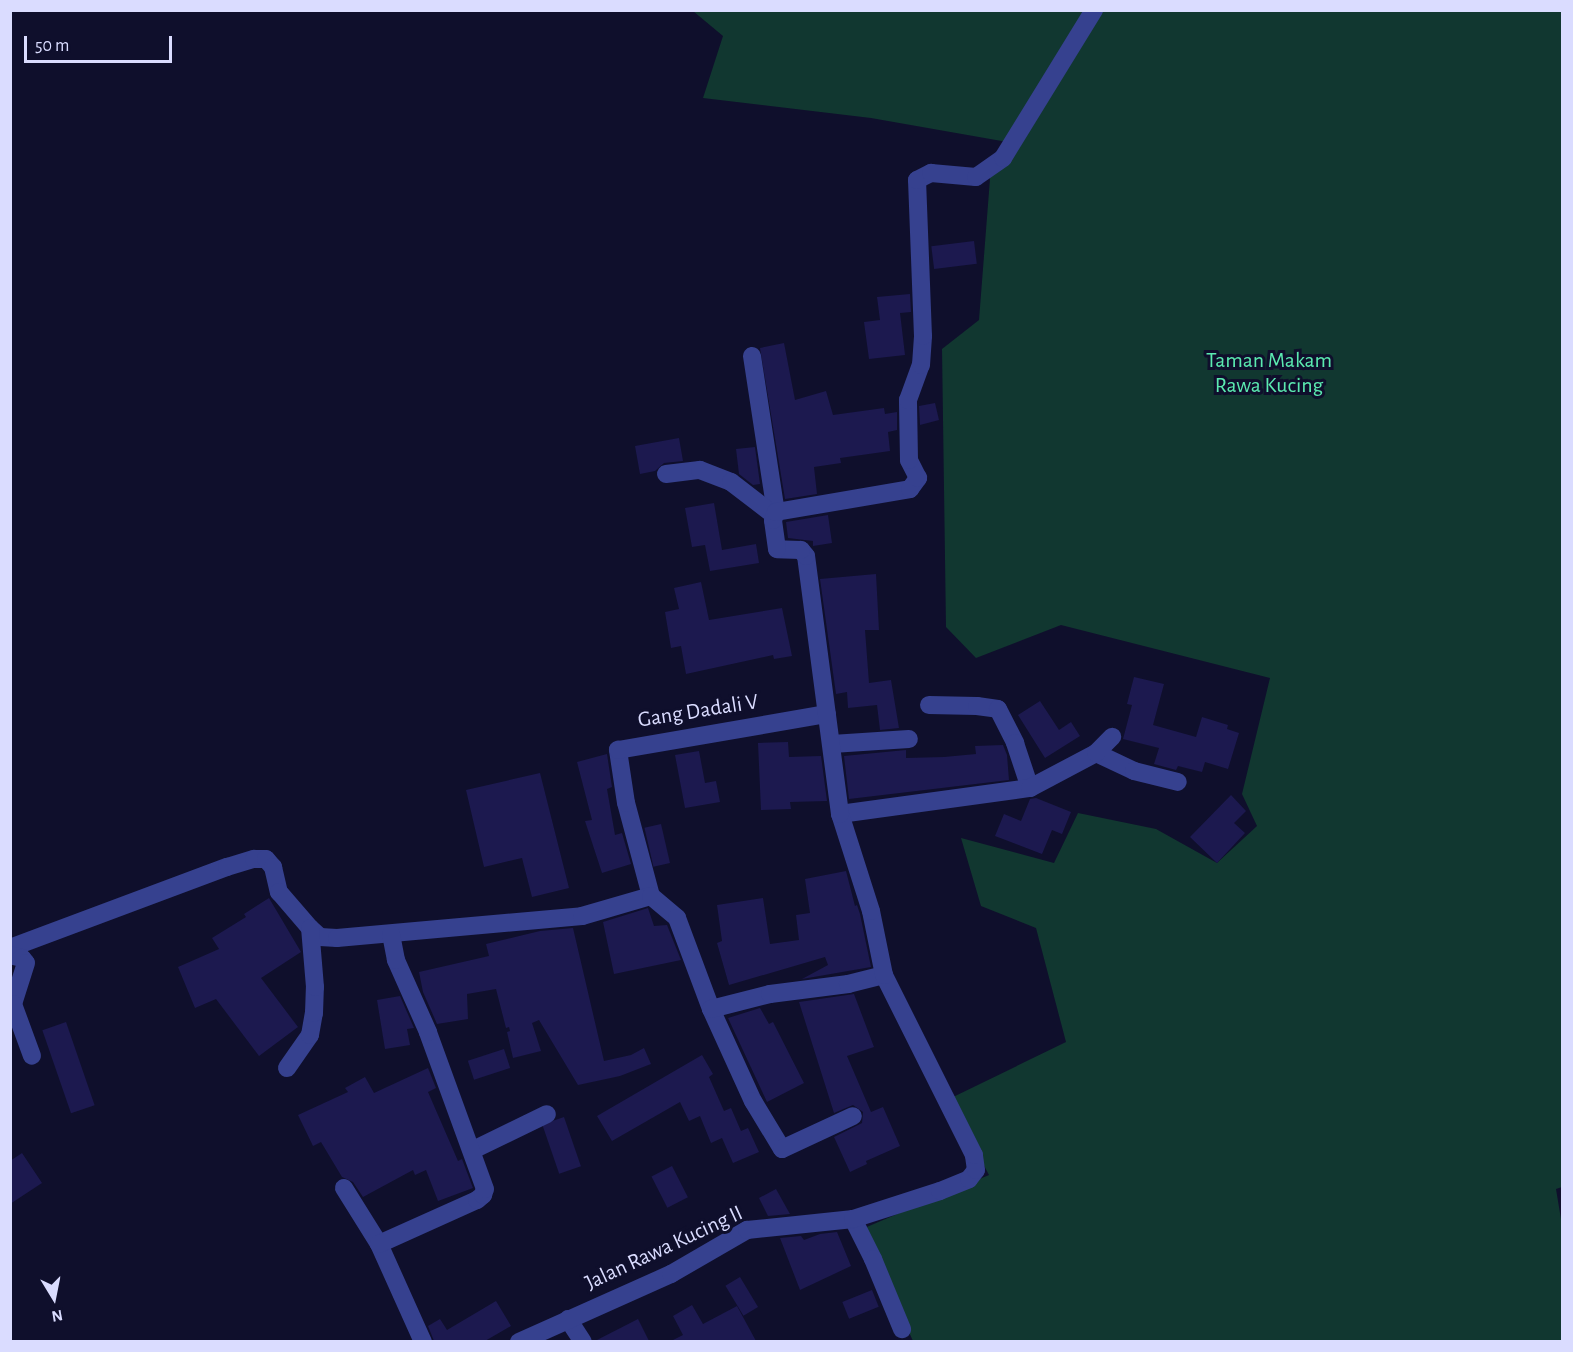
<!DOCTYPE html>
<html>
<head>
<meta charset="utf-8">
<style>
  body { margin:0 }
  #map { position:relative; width:1573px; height:1352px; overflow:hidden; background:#0f0f2c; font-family:"Alegreya Sans",sans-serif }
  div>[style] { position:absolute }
  .green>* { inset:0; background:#113730 }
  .building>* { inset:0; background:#1c194f; transform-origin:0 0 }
  .minor>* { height:18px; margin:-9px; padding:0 9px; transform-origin:9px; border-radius:9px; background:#36418f }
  span { translate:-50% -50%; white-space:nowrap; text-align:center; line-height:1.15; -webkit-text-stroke:6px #0f0f2c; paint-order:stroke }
  .park-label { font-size:22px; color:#5beab0 }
  .street-label { font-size:22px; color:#dadcff }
  .frame { position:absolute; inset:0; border:12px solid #dadcff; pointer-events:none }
  .north { position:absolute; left:24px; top:1268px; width:60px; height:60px; -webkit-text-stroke:4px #0f0f2c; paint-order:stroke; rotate:170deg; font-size:16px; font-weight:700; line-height:24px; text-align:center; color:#dadcff }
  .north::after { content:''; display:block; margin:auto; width:21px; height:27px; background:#dadcff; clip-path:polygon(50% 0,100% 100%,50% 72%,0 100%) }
  .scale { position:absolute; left:24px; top:36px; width:148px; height:27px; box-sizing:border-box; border:3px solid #dadcff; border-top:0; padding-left:8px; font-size:18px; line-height:21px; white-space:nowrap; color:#dadcff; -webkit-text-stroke:4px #0f0f2c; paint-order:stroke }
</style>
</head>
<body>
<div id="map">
  <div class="green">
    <i style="clip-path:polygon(693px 11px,1562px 11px,1562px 1187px,1556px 1189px,1562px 1225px,1562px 1341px,913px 1341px,862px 1229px,989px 1175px,949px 1099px,1066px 1042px,1036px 928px,981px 906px,961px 838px,1054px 863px,1078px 813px,1156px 829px,1217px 863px,1257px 826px,1242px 794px,1270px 678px,1061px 625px,976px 658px,946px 627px,942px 349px,979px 320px,991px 166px,1013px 143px,871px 118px,703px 98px,723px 36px)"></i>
  </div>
  <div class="building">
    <i style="left:974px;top:241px;width:23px;height:43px;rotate:83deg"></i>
    <i style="clip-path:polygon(910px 294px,911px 312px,900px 313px,905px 355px,869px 359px,864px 322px,880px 320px,877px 297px)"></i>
    <i style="clip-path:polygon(784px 343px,795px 400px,826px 391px,833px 415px,884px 408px,885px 414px,897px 412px,897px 430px,888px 432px,890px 451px,840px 458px,841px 463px,814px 467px,817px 494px,785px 499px,760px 348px)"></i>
    <i style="clip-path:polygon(935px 403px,939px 420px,920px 425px,919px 406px)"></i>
    <i style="clip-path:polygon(679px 438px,683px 461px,664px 463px,655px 471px,640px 474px,635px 446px)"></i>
    <i style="clip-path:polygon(755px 447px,760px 484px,753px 485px,739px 474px,736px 449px)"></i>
    <i style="clip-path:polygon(714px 503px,722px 550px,756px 544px,759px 563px,710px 571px,705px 545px,692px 547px,685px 508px)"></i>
    <i style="clip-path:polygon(828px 515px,832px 543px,813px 546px,813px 541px,788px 538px,786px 522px)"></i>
    <i style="clip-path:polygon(876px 574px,879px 630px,865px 630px,869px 683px,891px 680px,899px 728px,880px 730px,877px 705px,848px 708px,847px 692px,836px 694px,820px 579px)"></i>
    <i style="clip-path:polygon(701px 582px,709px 620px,782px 608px,792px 656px,774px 659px,773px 655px,686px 674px,681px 646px,671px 648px,665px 612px,679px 609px,674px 588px)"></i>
    <i style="clip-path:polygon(1134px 677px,1164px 684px,1153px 725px,1196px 737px,1202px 717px,1228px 725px,1227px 729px,1239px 733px,1228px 769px,1205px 762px,1202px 772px,1178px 766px,1176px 770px,1154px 764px,1159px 748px,1123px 739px,1132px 705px,1127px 704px)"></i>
    <i style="clip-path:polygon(1040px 701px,1059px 730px,1071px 722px,1080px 736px,1045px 758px,1018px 715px)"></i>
    <i style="clip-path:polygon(788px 742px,789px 757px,821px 756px,827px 801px,790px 802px,791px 809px,761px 810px,758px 743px)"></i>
    <i style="clip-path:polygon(1003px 745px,1007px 755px,1009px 780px,849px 799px,844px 756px,906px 750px,906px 758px,944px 757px,976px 754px,975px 746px)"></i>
    <i style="clip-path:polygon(699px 751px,705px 783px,716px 781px,720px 802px,685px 808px,675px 755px)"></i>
    <i style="clip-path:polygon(607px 754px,612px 787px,607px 789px,615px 835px,622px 833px,631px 864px,602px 873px,585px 821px,592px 820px,577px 762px)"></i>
    <i style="clip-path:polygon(540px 773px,569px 888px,532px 897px,522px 858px,484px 867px,466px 790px)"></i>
    <i style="clip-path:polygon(1231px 795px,1246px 811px,1234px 823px,1245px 833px,1217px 863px,1190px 837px)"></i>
    <i style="clip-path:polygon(1036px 798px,1071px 812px,1062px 834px,1052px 830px,1042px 854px,995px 836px,1004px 814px,1021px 821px,1030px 799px)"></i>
    <i style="left:661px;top:824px;width:40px;height:17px;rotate:77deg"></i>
    <i style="clip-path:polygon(846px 871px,855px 906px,857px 905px,860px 914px,871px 967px,802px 979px,828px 965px,825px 957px,729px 985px,717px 943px,722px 941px,717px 905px,763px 898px,770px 944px,799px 940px,796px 915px,810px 913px,805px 879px)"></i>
    <i style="clip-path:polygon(269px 898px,301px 952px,261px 978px,298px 1027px,259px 1056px,216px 999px,195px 1008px,178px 967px,219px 949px,212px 938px,246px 917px,244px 914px)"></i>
    <i style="clip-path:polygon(648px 908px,654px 926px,667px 925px,681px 960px,614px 974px,603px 922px)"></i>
    <i style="clip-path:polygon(573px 928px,604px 1061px,631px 1055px,644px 1048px,651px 1064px,620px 1076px,578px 1085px,539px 1020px,532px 1023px,541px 1051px,513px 1058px,507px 1032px,510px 1031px,509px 1027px,506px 1028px,496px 989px,467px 994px,468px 1019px,437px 1024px,423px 992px,419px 972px,489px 956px,486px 944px,540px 931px)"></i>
    <i style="clip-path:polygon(854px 994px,874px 1047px,847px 1056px,871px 1112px,883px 1107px,900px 1146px,866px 1161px,867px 1164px,850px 1172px,834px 1137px,862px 1123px,863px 1112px,853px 1105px,834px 1113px,799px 1002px)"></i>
    <i style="clip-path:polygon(400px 996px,414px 1028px,407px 1029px,410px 1045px,385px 1049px,377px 1000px)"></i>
    <i style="clip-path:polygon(760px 1008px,769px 1024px,773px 1022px,804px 1083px,767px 1102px,728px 1018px)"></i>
    <i style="left:66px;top:1022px;width:88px;height:25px;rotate:71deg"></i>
    <i style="left:504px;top:1049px;width:20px;height:38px;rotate:72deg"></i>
    <i style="clip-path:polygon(702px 1055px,713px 1074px,709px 1077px,724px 1111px,731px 1108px,741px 1131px,748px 1128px,759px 1152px,733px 1163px,722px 1138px,711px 1143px,700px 1116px,689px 1121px,680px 1102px,612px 1141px,597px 1116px)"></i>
    <i style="clip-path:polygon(428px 1068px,436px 1088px,428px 1092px,458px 1161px,462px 1159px,473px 1188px,438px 1201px,426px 1170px,415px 1175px,413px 1170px,363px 1197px,353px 1182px,342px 1177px,321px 1142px,313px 1146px,298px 1115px,348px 1092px,345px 1088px,365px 1077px,374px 1093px)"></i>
    <i style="left:564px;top:1117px;width:52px;height:23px;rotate:71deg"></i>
    <i style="clip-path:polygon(22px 1153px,42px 1183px,10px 1204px,10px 1161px)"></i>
    <i style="left:672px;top:1166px;width:35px;height:23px;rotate:63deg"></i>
    <i style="clip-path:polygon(776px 1189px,790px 1214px,768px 1216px,759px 1198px)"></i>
    <i style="clip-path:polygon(837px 1232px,851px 1266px,800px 1290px,780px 1238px,801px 1236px,804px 1240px,820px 1234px)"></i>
    <i style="left:740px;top:1277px;width:35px;height:17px;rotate:59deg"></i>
    <i style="left:872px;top:1290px;width:18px;height:32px;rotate:68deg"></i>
    <i style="clip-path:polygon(496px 1301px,511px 1326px,485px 1341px,434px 1341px,428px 1326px,440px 1319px,447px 1330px)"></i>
    <i style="clip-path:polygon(692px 1305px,703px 1324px,737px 1306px,756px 1341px,671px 1341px,683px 1335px,673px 1316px)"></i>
    <i style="clip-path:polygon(638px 1319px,649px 1341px,595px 1341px)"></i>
  </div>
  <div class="minor">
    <i style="left:752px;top:356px;width:158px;rotate:81.3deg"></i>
    <i style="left:666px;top:474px;width:34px;rotate:-7deg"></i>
    <i style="left:700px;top:470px;width:33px;rotate:21deg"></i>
    <i style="left:731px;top:482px;width:54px;rotate:37.5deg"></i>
    <i style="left:929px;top:705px;width:48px;rotate:1.2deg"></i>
    <i style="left:977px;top:706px;width:21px;rotate:8deg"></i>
    <i style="left:998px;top:709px;width:38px;rotate:63deg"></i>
    <i style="left:1015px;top:743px;width:47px;rotate:71.6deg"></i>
    <i style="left:832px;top:744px;width:77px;rotate:-3.7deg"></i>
    <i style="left:1096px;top:753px;width:42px;rotate:25.3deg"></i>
    <i style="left:1134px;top:771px;width:45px;rotate:14deg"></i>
    <i style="left:840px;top:814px;width:192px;rotate:-7.8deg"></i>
    <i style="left:1030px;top:788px;width:75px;rotate:-27.9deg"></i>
    <i style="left:1096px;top:753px;width:23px;rotate:-45deg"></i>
    <i style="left:651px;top:896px;width:96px;rotate:-105deg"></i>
    <i style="left:626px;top:803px;width:54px;rotate:-98.6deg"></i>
    <i style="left:618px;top:750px;width:212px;rotate:-9.8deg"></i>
    <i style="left:10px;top:948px;width:232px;rotate:-20.5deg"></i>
    <i style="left:227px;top:867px;width:28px;rotate:-17deg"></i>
    <i style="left:254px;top:859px;width:12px"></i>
    <i style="left:266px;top:859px;width:11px;rotate:49deg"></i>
    <i style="left:273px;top:867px;width:26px;rotate:77deg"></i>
    <i style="left:279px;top:892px;width:48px;rotate:49.3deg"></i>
    <i style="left:310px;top:928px;width:13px;rotate:42deg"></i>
    <i style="left:320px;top:937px;width:17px;rotate:3deg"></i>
    <i style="left:337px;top:938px;width:246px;rotate:-5.1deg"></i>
    <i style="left:582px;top:916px;width:72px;rotate:-16.2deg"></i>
    <i style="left:651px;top:896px;width:34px;rotate:40deg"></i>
    <i style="left:677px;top:918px;width:97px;rotate:69.5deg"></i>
    <i style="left:711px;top:1009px;width:101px;rotate:65.5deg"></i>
    <i style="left:753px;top:1101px;width:56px;rotate:58.9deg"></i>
    <i style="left:782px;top:1149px;width:78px;rotate:-24.9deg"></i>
    <i style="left:10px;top:955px;width:12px;rotate:14deg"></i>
    <i style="left:22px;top:958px;width:6px;rotate:51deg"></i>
    <i style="left:26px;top:963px;width:43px;rotate:107.6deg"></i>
    <i style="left:13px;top:1004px;width:55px;rotate:69.9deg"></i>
    <i style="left:711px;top:1009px;width:61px;rotate:-14.3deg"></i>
    <i style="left:770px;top:994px;width:79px;rotate:-7.3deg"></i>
    <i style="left:848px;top:984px;width:37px;rotate:-14deg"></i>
    <i style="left:287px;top:1068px;width:40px;rotate:-55.1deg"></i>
    <i style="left:310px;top:1035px;width:22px;rotate:-80deg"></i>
    <i style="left:314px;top:1013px;width:26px;rotate:-88deg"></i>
    <i style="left:315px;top:987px;width:59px;rotate:-94.8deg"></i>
    <i style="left:473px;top:1150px;width:82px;rotate:-25.9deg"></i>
    <i style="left:344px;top:1188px;width:66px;rotate:58deg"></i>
    <i style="left:379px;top:1244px;width:107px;rotate:65.8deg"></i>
    <i style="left:853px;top:1219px;width:45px;rotate:63.4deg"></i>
    <i style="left:873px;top:1259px;width:76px;rotate:67.5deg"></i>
    <i style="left:379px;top:1244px;width:107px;rotate:-24.2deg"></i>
    <i style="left:477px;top:1200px;width:8px;rotate:-40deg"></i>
    <i style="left:483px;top:1195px;width:6px;rotate:-72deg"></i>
    <i style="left:485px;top:1189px;width:167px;rotate:-110deg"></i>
    <i style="left:428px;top:1032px;width:79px;rotate:-114deg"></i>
    <i style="left:396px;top:960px;width:26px;rotate:-101deg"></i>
    <i style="left:568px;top:1319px;width:27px;rotate:57deg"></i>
    <i style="left:519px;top:1342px;width:167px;rotate:-24.1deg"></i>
    <i style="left:671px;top:1274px;width:88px;rotate:-30.1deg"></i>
    <i style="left:747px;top:1230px;width:107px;rotate:-5.9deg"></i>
    <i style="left:853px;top:1219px;width:91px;rotate:-17.8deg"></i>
    <i style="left:940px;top:1191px;width:31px;rotate:-22deg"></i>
    <i style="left:969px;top:1179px;width:11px;rotate:-52deg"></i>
    <i style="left:976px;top:1170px;width:15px;rotate:-98deg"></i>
    <i style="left:974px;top:1155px;width:201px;rotate:-116.6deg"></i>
    <i style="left:884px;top:975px;width:65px;rotate:-101.5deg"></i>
    <i style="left:871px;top:911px;width:102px;rotate:-107.7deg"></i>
    <i style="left:840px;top:814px;width:260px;rotate:-97.5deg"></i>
    <i style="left:806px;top:556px;width:8px;rotate:-130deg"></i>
    <i style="left:801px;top:550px;width:24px;rotate:-178deg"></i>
    <i style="left:777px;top:549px;width:29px;rotate:-98deg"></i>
    <i style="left:773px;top:520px;width:9px;rotate:-69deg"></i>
    <i style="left:776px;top:512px;width:136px;rotate:-9.7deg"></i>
    <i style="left:910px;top:489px;width:14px;rotate:-54deg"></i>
    <i style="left:918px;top:478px;width:20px;rotate:-117deg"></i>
    <i style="left:909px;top:460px;width:60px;rotate:-91deg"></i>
    <i style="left:908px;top:400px;width:37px;rotate:-70deg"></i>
    <i style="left:921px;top:365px;width:29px;rotate:-86deg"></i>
    <i style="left:923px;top:336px;width:156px;rotate:-92.2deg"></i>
    <i style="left:917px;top:180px;width:16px;rotate:-27deg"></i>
    <i style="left:931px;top:173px;width:45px;rotate:5.1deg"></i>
    <i style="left:976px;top:177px;width:33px;rotate:-35deg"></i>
    <i style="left:1003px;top:158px;width:174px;rotate:-58.4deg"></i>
  </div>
  <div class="park-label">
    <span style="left:1269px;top:373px">Taman Makam<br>Rawa Kucing</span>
  </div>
  <div class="street-label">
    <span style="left:698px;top:711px;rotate:-9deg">Gang Dadali V</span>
    <span style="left:664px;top:1248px;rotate:-25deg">Jalan Rawa Kucing II</span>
  </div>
  <div class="frame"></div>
  <div class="north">N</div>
  <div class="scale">50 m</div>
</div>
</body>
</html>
